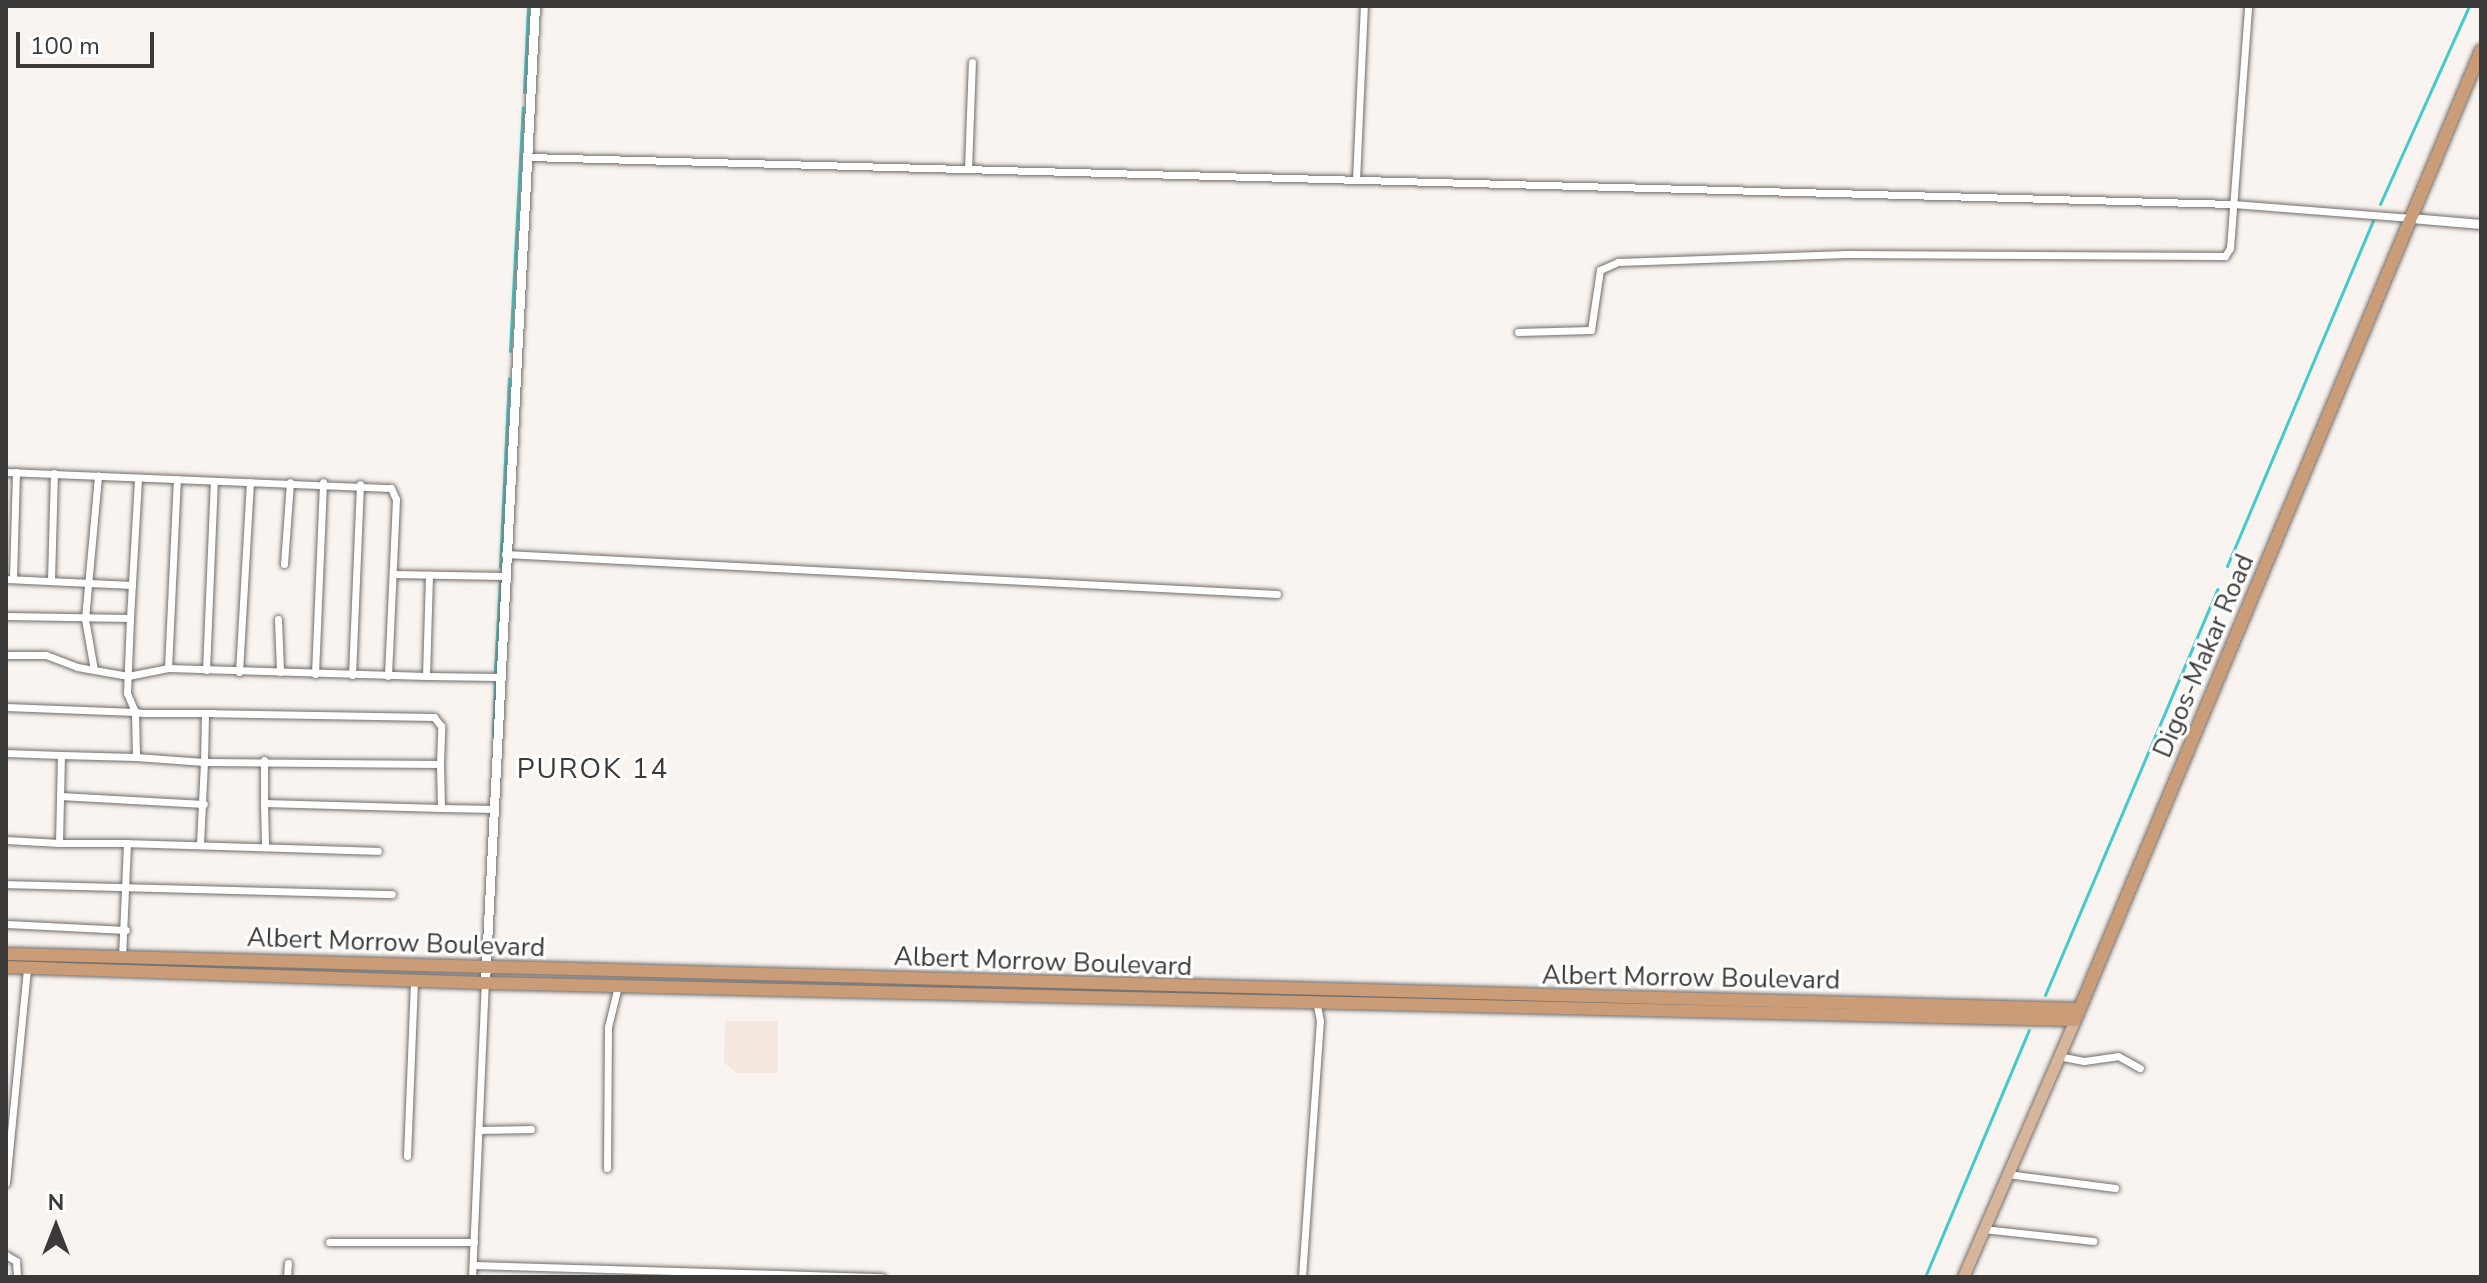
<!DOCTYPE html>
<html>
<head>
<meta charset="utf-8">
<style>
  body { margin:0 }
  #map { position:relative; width:2487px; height:1283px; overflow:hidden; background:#f9f4f0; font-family:"Nunito Sans",sans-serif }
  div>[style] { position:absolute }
  .built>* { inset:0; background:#f4e8df }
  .stream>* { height:3px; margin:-1.5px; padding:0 1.5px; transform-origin:1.5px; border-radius:1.5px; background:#43cacb }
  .roads { filter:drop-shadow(0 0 2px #706c69) drop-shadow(0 0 2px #706c69) }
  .minor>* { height:7px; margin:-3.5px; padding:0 3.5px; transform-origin:3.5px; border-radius:3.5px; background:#fff }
  .tertiary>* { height:9px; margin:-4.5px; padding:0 4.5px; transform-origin:4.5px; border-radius:4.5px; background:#fff }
  .primary>* { height:11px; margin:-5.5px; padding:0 5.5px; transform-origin:5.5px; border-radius:5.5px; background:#d7b59a }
  .trunk>* { height:12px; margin:-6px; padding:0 6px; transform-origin:6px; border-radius:6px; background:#ca9c78 }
  span { translate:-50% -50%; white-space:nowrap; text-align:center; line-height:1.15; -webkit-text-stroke:6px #fff; paint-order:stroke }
  .street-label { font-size:26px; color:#3c3a39 }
  .neighbourhood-label { font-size:28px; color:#3c3a39; letter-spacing:2px }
  .frame { position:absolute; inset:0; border:8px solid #3c3a39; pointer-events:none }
  .north { position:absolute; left:16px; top:1187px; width:80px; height:80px; -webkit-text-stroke:6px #fff; paint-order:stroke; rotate:0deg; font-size:22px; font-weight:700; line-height:32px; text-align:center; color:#3c3a39 }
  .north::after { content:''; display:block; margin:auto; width:28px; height:36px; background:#3c3a39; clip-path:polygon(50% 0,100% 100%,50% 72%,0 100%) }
  .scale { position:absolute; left:16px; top:32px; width:138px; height:36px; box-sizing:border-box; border:4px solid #3c3a39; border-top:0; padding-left:10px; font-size:24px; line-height:28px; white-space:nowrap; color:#3c3a39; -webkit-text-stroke:6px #fff; paint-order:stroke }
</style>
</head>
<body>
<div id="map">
  <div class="built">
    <i style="clip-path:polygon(725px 1021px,778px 1021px,778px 1073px,737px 1073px,724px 1063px)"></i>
  </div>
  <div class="stream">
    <i style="left:524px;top:92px;width:86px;rotate:-87.3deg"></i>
    <i style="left:2380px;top:204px;width:217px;rotate:-65.8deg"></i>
    <i style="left:510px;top:351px;width:244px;rotate:-87deg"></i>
    <i style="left:2227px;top:566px;width:375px;rotate:-67.1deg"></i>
    <i style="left:500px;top:567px;width:189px;rotate:-87.3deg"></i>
    <i style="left:495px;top:671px;width:90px;rotate:-86.8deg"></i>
    <i style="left:493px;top:735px;width:52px;rotate:-87.8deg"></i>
    <i style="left:2045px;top:995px;width:441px;rotate:-67deg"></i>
    <i style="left:1925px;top:1277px;width:268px;rotate:-67.2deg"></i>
  </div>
  <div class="roads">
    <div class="minor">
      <i style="left:528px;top:157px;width:1706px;rotate:1.58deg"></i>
      <i style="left:2233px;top:204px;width:179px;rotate:4.5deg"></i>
      <i style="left:968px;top:169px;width:107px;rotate:-87.9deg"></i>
      <i style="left:1356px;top:180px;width:174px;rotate:-87.4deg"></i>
      <i style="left:1518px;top:332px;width:73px;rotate:-1.6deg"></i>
      <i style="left:1591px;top:330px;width:61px;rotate:-81.5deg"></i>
      <i style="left:1600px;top:270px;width:20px;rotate:-24deg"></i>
      <i style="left:1618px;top:262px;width:228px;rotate:-2deg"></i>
      <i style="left:1846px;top:254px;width:379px;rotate:0.3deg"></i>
      <i style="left:2225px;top:256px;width:9px;rotate:-58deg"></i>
      <i style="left:2230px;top:248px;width:243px;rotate:-85.7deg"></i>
      <i style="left:6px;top:472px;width:385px;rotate:2.4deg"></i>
      <i style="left:391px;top:488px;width:12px;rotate:66deg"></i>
      <i style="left:396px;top:499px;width:177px;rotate:92.6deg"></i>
      <i style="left:505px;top:554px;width:773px;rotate:2.97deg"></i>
      <i style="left:284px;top:564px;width:82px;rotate:-85.8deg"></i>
      <i style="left:393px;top:574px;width:111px;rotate:1deg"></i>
      <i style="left:6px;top:579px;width:126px;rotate:2.7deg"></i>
      <i style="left:13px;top:579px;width:107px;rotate:-88.4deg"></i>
      <i style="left:51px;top:580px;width:107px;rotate:-88.4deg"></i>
      <i style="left:6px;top:616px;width:124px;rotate:0.9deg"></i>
      <i style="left:130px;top:618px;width:139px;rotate:-86.7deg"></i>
      <i style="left:130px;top:618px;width:75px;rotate:92.3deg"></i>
      <i style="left:127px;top:693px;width:21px;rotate:67deg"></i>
      <i style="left:278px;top:619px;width:53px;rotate:87.8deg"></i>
      <i style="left:6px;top:655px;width:40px"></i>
      <i style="left:46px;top:655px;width:33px;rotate:21deg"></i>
      <i style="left:77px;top:667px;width:52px;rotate:10deg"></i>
      <i style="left:128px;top:676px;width:41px;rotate:-11.3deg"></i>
      <i style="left:168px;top:668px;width:258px;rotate:1.8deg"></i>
      <i style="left:426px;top:676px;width:101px;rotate:-88.3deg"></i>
      <i style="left:168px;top:668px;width:189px;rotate:-87.3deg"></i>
      <i style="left:94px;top:670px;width:52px;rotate:-100deg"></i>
      <i style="left:85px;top:619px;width:144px;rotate:-84.8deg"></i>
      <i style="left:206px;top:670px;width:189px;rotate:-87.6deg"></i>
      <i style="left:239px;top:672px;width:190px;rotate:-86.7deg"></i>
      <i style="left:315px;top:674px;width:192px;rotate:-87.6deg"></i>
      <i style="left:352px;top:675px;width:191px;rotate:-87.6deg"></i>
      <i style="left:426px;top:676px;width:72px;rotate:0.8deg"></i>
      <i style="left:6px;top:707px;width:129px;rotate:2.2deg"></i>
      <i style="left:6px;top:753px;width:55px;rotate:2.1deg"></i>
      <i style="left:264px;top:760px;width:43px;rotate:90deg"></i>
      <i style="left:60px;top:796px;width:144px;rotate:3.2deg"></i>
      <i style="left:441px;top:808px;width:53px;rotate:1.1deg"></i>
      <i style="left:6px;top:840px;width:53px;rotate:3.2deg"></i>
      <i style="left:127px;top:843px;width:68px;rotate:180deg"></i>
      <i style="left:59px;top:843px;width:88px;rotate:-88.7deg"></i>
      <i style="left:61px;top:755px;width:75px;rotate:1.5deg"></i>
      <i style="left:200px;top:844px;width:82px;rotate:-87.2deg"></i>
      <i style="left:204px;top:762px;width:236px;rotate:0.5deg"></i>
      <i style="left:440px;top:764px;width:38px;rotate:-88deg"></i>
      <i style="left:441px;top:726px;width:11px;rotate:-128deg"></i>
      <i style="left:434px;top:717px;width:221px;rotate:-179deg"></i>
      <i style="left:213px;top:713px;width:70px;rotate:180deg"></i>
      <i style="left:143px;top:713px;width:8px;rotate:-173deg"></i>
      <i style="left:135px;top:712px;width:45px;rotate:88.7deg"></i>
      <i style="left:136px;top:757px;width:68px;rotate:4.2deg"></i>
      <i style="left:204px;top:762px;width:49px;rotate:-88.8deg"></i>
      <i style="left:265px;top:844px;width:41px;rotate:-91.4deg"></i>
      <i style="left:264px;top:803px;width:177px;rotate:1.6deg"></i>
      <i style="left:441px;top:808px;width:44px;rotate:-91.3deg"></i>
      <i style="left:6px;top:884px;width:386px;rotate:1.5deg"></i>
      <i style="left:7px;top:924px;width:119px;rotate:2.9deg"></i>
      <i style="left:122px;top:958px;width:115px;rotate:-87.5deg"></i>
      <i style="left:127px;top:843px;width:251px;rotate:1.8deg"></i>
      <i style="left:2058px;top:1056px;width:26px;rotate:11deg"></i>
      <i style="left:2084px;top:1061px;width:34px;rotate:-8deg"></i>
      <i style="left:2118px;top:1056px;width:25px;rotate:29deg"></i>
      <i style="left:481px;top:1130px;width:50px;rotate:-1.1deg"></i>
      <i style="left:407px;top:1156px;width:176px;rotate:-87.7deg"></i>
      <i style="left:607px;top:1168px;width:141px;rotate:-89.6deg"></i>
      <i style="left:608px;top:1027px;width:42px;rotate:-76.3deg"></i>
      <i style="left:2007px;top:1174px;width:109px;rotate:7.4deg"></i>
      <i style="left:6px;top:1183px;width:217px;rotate:-84.4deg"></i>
      <i style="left:1983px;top:1229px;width:111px;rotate:6.2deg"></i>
      <i style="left:329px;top:1242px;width:145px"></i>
      <i style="left:6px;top:1255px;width:12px;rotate:31deg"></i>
      <i style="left:16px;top:1261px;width:16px;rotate:86deg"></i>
      <i style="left:473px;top:1265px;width:409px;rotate:1.7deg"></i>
      <i style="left:287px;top:1277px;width:14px;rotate:-86deg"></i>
      <i style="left:472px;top:1277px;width:294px;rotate:-87.5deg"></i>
      <i style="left:1302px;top:1277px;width:257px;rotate:-86deg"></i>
      <i style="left:1320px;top:1021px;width:21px;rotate:-101deg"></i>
    </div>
    <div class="tertiary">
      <i style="left:2411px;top:218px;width:70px;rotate:4.9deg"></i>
      <i style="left:485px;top:983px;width:978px;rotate:-87.07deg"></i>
    </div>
    <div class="primary">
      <i style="left:1963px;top:1277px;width:280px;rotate:-66.5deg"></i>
    </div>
    <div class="trunk">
      <i style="left:6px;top:954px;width:2074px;rotate:1.52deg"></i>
      <i style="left:6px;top:967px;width:479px;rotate:1.9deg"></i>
      <i style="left:485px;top:983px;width:1590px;rotate:1.33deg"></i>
      <i style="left:2075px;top:1020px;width:1051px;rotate:-67.27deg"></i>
    </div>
  </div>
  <div class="street-label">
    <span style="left:2204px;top:656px;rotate:-67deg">Digos-Makar Road</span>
    <span style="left:396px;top:943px;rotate:2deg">Albert Morrow Boulevard</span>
    <span style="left:1043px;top:962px;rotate:2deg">Albert Morrow Boulevard</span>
    <span style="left:1691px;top:978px;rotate:1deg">Albert Morrow Boulevard</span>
  </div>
  <div class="neighbourhood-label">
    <span style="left:593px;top:769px">PUROK 14</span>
  </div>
  <div class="frame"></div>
  <div class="north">N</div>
  <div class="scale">100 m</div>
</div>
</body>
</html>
